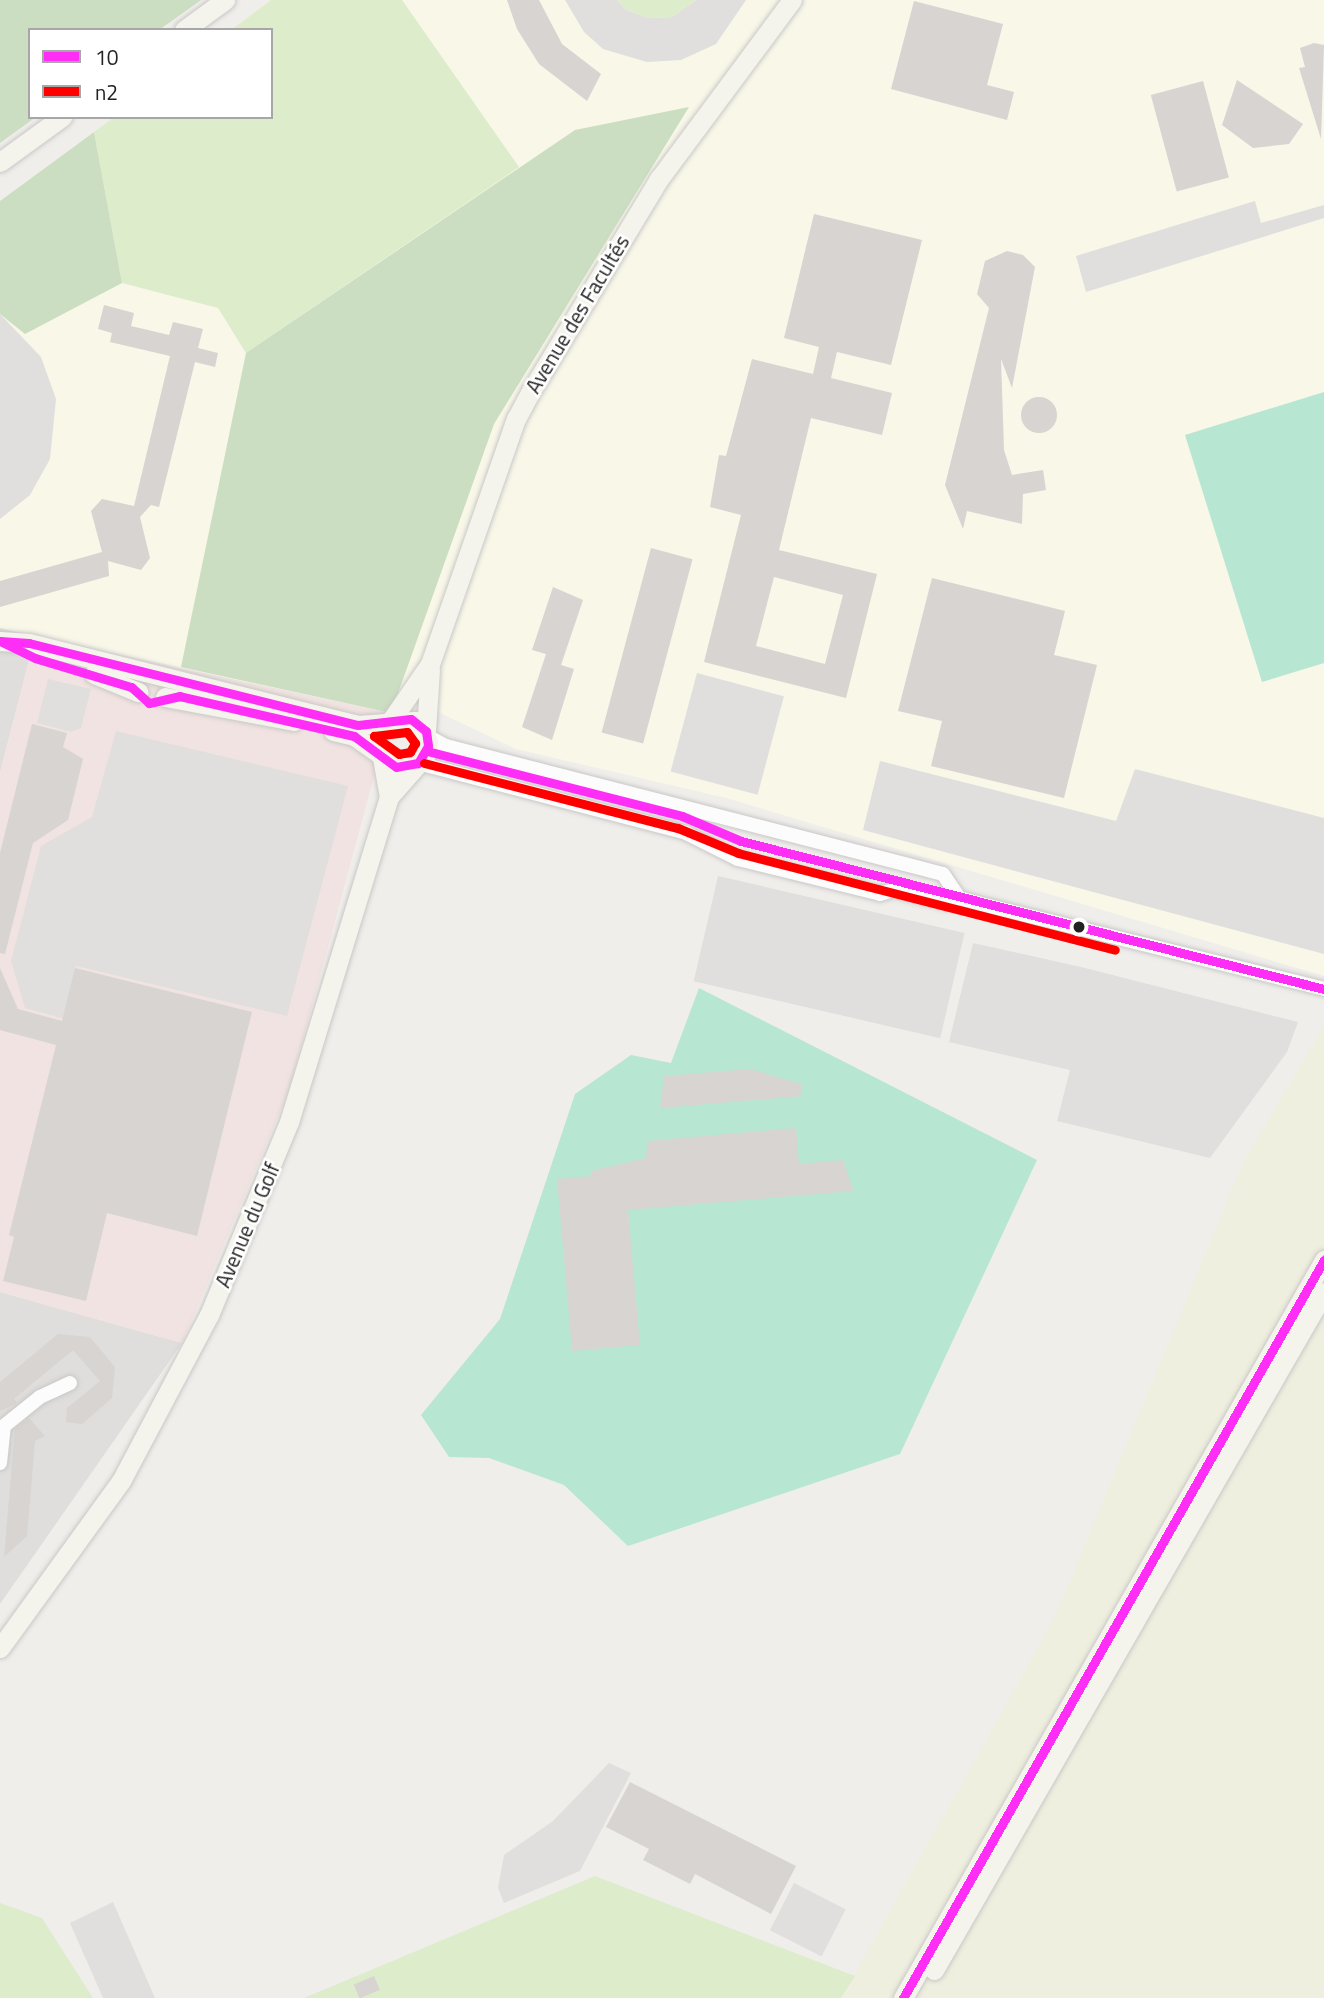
<!DOCTYPE html>
<html>
<head>
<meta charset="utf-8">
<style>
  body { margin:0 }
  #map { position:relative; width:1324px; height:1998px; overflow:hidden; background:#f0eeeb; font-family:"Titillium Web",sans-serif }
  div>[style] { position:absolute }
  .residential>* { inset:0; background:#dfdedc }
  .commercial>* { inset:0; background:#f1e3e1 }
  .education>* { inset:0; background:#f8f7e8 }
  .farmland>* { inset:0; background:#efefdf }
  .grass>* { inset:0; background:#ddeccb }
  .forest>* { inset:0; background:#cbdec1 }
  .pitch>* { inset:0; background:#b7e6d2 }
  .parking>* { inset:0; background:#e0dfde; transform-origin:0 0 }
  .building>* { inset:0; background:#d7d4d2; transform-origin:0 0 }
  .round { border-radius:50% }
  .roads { filter:drop-shadow(0 0 2px #c9c8c7) drop-shadow(0 0 2px #c9c8c7) }
  .street>* { height:14px; margin:-7px; padding:0 7px; transform-origin:7px; border-radius:7px; background:#fdfcfc }
  .secondary>* { height:19px; margin:-9.5px; padding:0 9.5px; transform-origin:9.5px; border-radius:9.5px; background:#f4f4ed }
  .bus-1>* { height:9px; margin:-4.5px; padding:0 4.5px; transform-origin:4.5px; border-radius:4.5px; background:#fe2ef7 }
  .bus-2>* { height:9px; margin:-4.5px; padding:0 4.5px; transform-origin:4.5px; border-radius:4.5px; background:#f00 }
  .dots>* { width:19px; height:19px; translate:-50% -50%; box-sizing:border-box; border:4px solid #fff; border-radius:50% }
  span { translate:-50% -50%; white-space:nowrap; text-align:center; line-height:1.15; -webkit-text-stroke:5px #fff; paint-order:stroke }
  .street-label { font-size:21px; color:#222 }
  .legend { position:absolute; left:28px; top:28px; width:245px; height:91px; box-sizing:border-box; background:#fff; border:2px solid #a7a7a7; margin:0; padding:9px 12px; list-style:none; font-size:21px; color:#222 }
  .legend li { display:flex; align-items:center; gap:14px; height:35px }
  .legend b { width:35px; border:2px solid #a7a7a7 }
</style>
</head>
<body>
<div id="map">
  <div class="residential">
    <i style="clip-path:polygon(0 628px,35px 637px,0 773px)"></i>
    <i style="clip-path:polygon(0 1292px,182px 1343px,0 1604px)"></i>
  </div>
  <div class="commercial">
    <i style="clip-path:polygon(35px 637px,391px 713px,290px 1088px,182px 1343px,0 1292px,0 773px)"></i>
  </div>
  <div class="education">
    <i style="clip-path:polygon(271px 0,1324px 0,1324px 976px,726px 798px,516px 749px,438px 712px,391px 713px,0 628px,0 201px,114px 117px,271px 117px,271px 30px,231px 30px)"></i>
  </div>
  <div class="farmland">
    <i style="clip-path:polygon(1324px 1025px,1324px 1998px,841px 1998px,1054px 1619px,1243px 1163px)"></i>
  </div>
  <div class="grass">
    <i style="clip-path:polygon(271px 0,402px 0,519px 167px,246px 353px,218px 308px,122px 283px,94px 132px,114px 117px,271px 117px,271px 30px,231px 30px)"></i>
    <i style="clip-path:polygon(617px 0,696px 0,672px 17px,648px 18px,626px 10px)"></i>
    <i style="clip-path:polygon(595px 1876px,855px 1976px,841px 1998px,304px 1998px)"></i>
    <i style="clip-path:polygon(0 1903px,42px 1918px,93px 1998px,0 1998px)"></i>
  </div>
  <div class="forest">
    <i style="clip-path:polygon(0 0,201px 0,159px 30px,30px 30px,30px 117px,36px 117px,0 143px)"></i>
    <i style="clip-path:polygon(689px 107px,494px 424px,391px 713px,181px 667px,246px 353px,575px 130px)"></i>
    <i style="clip-path:polygon(94px 132px,122px 283px,25px 334px,0 314px,0 201px)"></i>
  </div>
  <div class="pitch">
    <i style="clip-path:polygon(1324px 392px,1324px 663px,1262px 682px,1185px 435px)"></i>
    <i style="clip-path:polygon(699px 988px,1037px 1160px,900px 1454px,628px 1546px,564px 1485px,489px 1458px,449px 1457px,421px 1415px,500px 1319px,575px 1094px,631px 1055px,671px 1063px)"></i>
  </div>
  <div class="parking">
    <i style="clip-path:polygon(565px 0,617px 0,626px 10px,648px 18px,672px 17px,696px 0,746px 0,716px 44px,681px 60px,647px 62px,603px 49px,584px 32px)"></i>
    <i style="clip-path:polygon(1255px 201px,1261px 223px,1324px 205px,1324px 218px,1086px 292px,1076px 256px)"></i>
    <i style="clip-path:polygon(0 314px,41px 357px,56px 399px,50px 459px,30px 495px,0 519px)"></i>
    <i style="left:697px;top:673px;width:90px;height:102px;rotate:15deg"></i>
    <i style="clip-path:polygon(48px 679px,91px 689px,81px 728px,71px 732px,37px 723px)"></i>
    <i style="clip-path:polygon(116px 731px,348px 786px,287px 1016px,76px 966px,65px 1019px,25px 1008px,11px 961px,41px 846px,92px 817px)"></i>
    <i style="clip-path:polygon(880px 761px,1116px 821px,1135px 769px,1324px 818px,1324px 954px,863px 830px)"></i>
    <i style="left:718px;top:876px;width:253px;height:108px;rotate:13deg"></i>
    <i style="clip-path:polygon(973px 943px,1081px 967px,1298px 1022px,1287px 1052px,1210px 1158px,1057px 1121px,1070px 1070px,949px 1042px)"></i>
    <i style="clip-path:polygon(609px 1763px,631px 1773px,580px 1871px,504px 1903px,498px 1888px,504px 1855px,553px 1821px)"></i>
    <i style="left:794px;top:1883px;width:58px;height:53px;rotate:27deg"></i>
    <i style="clip-path:polygon(113px 1902px,155px 1998px,103px 1998px,70px 1923px)"></i>
  </div>
  <div class="building">
    <i style="clip-path:polygon(507px 0,539px 0,562px 44px,601px 74px,587px 101px,539px 64px,517px 29px)"></i>
    <i style="clip-path:polygon(914px 1px,1003px 24px,987px 85px,1014px 92px,1007px 120px,891px 89px)"></i>
    <i style="clip-path:polygon(1314px 43px,1324px 45px,1321px 139px,1299px 68px,1305px 67px,1300px 48px)"></i>
    <i style="clip-path:polygon(1237px 80px,1303px 124px,1289px 144px,1253px 148px,1222px 125px)"></i>
    <i style="left:1203px;top:81px;width:100px;height:54px;rotate:75deg"></i>
    <i style="clip-path:polygon(evenodd,814px 214px,922px 240px,891px 365px,837px 352px,831px 378px,892px 393px,882px 435px,811px 418px,779px 550px,877px 574px,846px 698px,704px 662px,741px 515px,710px 507px,719px 455px,726px 456px,752px 359px,813px 374px,819px 347px,784px 338px,814px 214px,774px 577px,843px 595px,825px 664px,756px 646px,774px 577px)"></i>
    <i style="clip-path:polygon(1007px 251px,1023px 255px,1035px 267px,1012px 388px,1001px 359px,1004px 450px,1012px 475px,1043px 470px,1046px 490px,1023px 494px,1022px 524px,967px 511px,963px 529px,945px 485px,989px 308px,977px 294px,985px 261px)"></i>
    <i style="clip-path:polygon(104px 305px,134px 313px,131px 326px,169px 335px,173px 322px,203px 329px,198px 348px,218px 353px,215px 367px,195px 362px,159px 507px,151px 505px,140px 517px,150px 558px,141px 570px,108px 561px,109px 576px,0 607px,0 581px,102px 552px,91px 511px,102px 499px,134px 506px,170px 356px,110px 342px,112px 333px,98px 329px)"></i>
    <i class="round" style="left:1021px;top:397px;width:36px;height:36px"></i>
    <i style="left:651px;top:548px;width:43px;height:191px;rotate:15deg"></i>
    <i style="clip-path:polygon(932px 578px,1065px 611px,1054px 655px,1097px 665px,1064px 798px,931px 766px,942px 721px,898px 711px)"></i>
    <i style="clip-path:polygon(553px 587px,583px 600px,561px 665px,574px 669px,552px 740px,522px 727px,546px 654px,532px 650px)"></i>
    <i style="clip-path:polygon(32px 724px,67px 733px,63px 747px,83px 759px,68px 820px,33px 843px,5px 954px,0 953px,0 853px)"></i>
    <i style="clip-path:polygon(0 968px,18px 1009px,62px 1021px,75px 968px,252px 1012px,197px 1236px,107px 1213px,86px 1301px,3px 1281px,14px 1237px,9px 1235px,56px 1045px,0 1030px)"></i>
    <i style="clip-path:polygon(750px 1069px,801px 1084px,802px 1096px,660px 1108px,664px 1076px)"></i>
    <i style="clip-path:polygon(796px 1128px,799px 1164px,843px 1160px,853px 1191px,628px 1210px,640px 1345px,572px 1351px,557px 1179px,591px 1176px,591px 1171px,646px 1158px,648px 1141px)"></i>
    <i style="clip-path:polygon(58px 1334px,90px 1337px,115px 1367px,112px 1398px,82px 1424px,66px 1422px,67px 1408px,100px 1381px,73px 1350px,14px 1399px,17px 1403px,0 1411px,0 1382px)"></i>
    <i style="clip-path:polygon(29px 1418px,45px 1436px,35px 1441px,27px 1536px,4px 1557px,15px 1429px)"></i>
    <i style="clip-path:polygon(630px 1782px,796px 1866px,771px 1914px,695px 1874px,690px 1884px,643px 1860px,649px 1849px,606px 1827px)"></i>
    <i style="left:374px;top:1976px;width:15px;height:22px;rotate:67deg"></i>
  </div>
  <div class="roads">
    <div class="street">
      <i style="left:427px;top:736px;width:21px;rotate:28deg"></i>
      <i style="left:446px;top:746px;width:513px;rotate:14.44deg"></i>
      <i style="left:943px;top:874px;width:29px;rotate:56deg"></i>
      <i style="left:959px;top:898px;width:23px;rotate:15deg"></i>
      <i style="left:981px;top:904px;width:353px;rotate:13.9deg"></i>
      <i style="left:418px;top:763px;width:277px;rotate:14.6deg"></i>
      <i style="left:686px;top:833px;width:58px;rotate:26.6deg"></i>
      <i style="left:738px;top:859px;width:146px;rotate:13.8deg"></i>
      <i style="left:880px;top:894px;width:14px;rotate:-17deg"></i>
      <i style="left:893px;top:890px;width:57px;rotate:13.1deg"></i>
      <i style="left:949px;top:903px;width:11px;rotate:-27deg"></i>
      <i style="left:0;top:1463px;width:37px;rotate:-84deg"></i>
      <i style="left:4px;top:1426px;width:46px;rotate:-38.9deg"></i>
      <i style="left:40px;top:1397px;width:33px;rotate:-25deg"></i>
    </div>
    <div class="secondary">
      <i style="left:184px;top:30px;width:51px;rotate:-36.2deg"></i>
      <i style="left:0;top:162px;width:77px;rotate:-36deg"></i>
      <i style="left:0;top:641px;width:29px;rotate:4deg"></i>
      <i style="left:29px;top:643px;width:339px;rotate:14deg"></i>
      <i style="left:358px;top:725px;width:28px;rotate:-4deg"></i>
      <i style="left:94px;top:674px;width:48px;rotate:22.2deg"></i>
      <i style="left:165px;top:697px;width:131px;rotate:10.5deg"></i>
      <i style="left:392px;top:719px;width:67px;rotate:-55.4deg"></i>
      <i style="left:430px;top:664px;width:260px;rotate:-70.7deg"></i>
      <i style="left:516px;top:419px;width:32px;rotate:-62deg"></i>
      <i style="left:531px;top:391px;width:248px;rotate:-58.9deg"></i>
      <i style="left:659px;top:179px;width:223px;rotate:-53.4deg"></i>
      <i style="left:388px;top:722px;width:28px;rotate:-2deg"></i>
      <i style="left:416px;top:721px;width:23px;rotate:59deg"></i>
      <i style="left:428px;top:741px;width:15px;rotate:101deg"></i>
      <i style="left:425px;top:756px;width:55px;rotate:131.3deg"></i>
      <i style="left:333px;top:731px;width:22px;rotate:13deg"></i>
      <i style="left:354px;top:736px;width:32px;rotate:35deg"></i>
      <i style="left:426px;top:731px;width:62px;rotate:-86.3deg"></i>
      <i style="left:379px;top:752px;width:23px;rotate:41deg"></i>
      <i style="left:396px;top:767px;width:15px"></i>
      <i style="left:0;top:1648px;width:206px;rotate:-54.1deg"></i>
      <i style="left:121px;top:1481px;width:188px;rotate:-62.1deg"></i>
      <i style="left:209px;top:1315px;width:209px;rotate:-67.5deg"></i>
      <i style="left:289px;top:1122px;width:340px;rotate:-72.9deg"></i>
      <i style="left:389px;top:797px;width:40px;rotate:-100deg"></i>
      <i style="left:934px;top:1970px;width:782px;rotate:-60.09deg"></i>
      <i style="left:903px;top:1998px;width:850px;rotate:-60.3deg"></i>
    </div>
  </div>
  <div class="bus-1">
    <i style="left:0;top:641px;width:29px;rotate:4deg"></i>
    <i style="left:29px;top:643px;width:339px;rotate:14deg"></i>
    <i style="left:358px;top:725px;width:53px;rotate:-6.5deg"></i>
    <i style="left:411px;top:719px;width:19px;rotate:39deg"></i>
    <i style="left:426px;top:731px;width:15px;rotate:82deg"></i>
    <i style="left:428px;top:746px;width:20px;rotate:120deg"></i>
    <i style="left:418px;top:763px;width:22px;rotate:170deg"></i>
    <i style="left:396px;top:767px;width:52px;rotate:-143.6deg"></i>
    <i style="left:354px;top:736px;width:179px;rotate:-167.1deg"></i>
    <i style="left:180px;top:696px;width:32px;rotate:167deg"></i>
    <i style="left:149px;top:703px;width:24px;rotate:-138deg"></i>
    <i style="left:131px;top:687px;width:100px;rotate:-163.2deg"></i>
    <i style="left:35px;top:658px;width:39px;rotate:-154deg"></i>
    <i style="left:427px;top:751px;width:263px;rotate:14.3deg"></i>
    <i style="left:682px;top:816px;width:64px;rotate:23deg"></i>
    <i style="left:741px;top:841px;width:601px;rotate:14.24deg"></i>
    <i style="left:903px;top:1998px;width:850px;rotate:-60.3deg"></i>
  </div>
  <div class="bus-2">
    <i style="left:407px;top:732px;width:14px;rotate:54deg"></i>
    <i style="left:415px;top:743px;width:10px;rotate:119deg"></i>
    <i style="left:410px;top:752px;width:11px;rotate:170deg"></i>
    <i style="left:399px;top:754px;width:31px;rotate:-144deg"></i>
    <i style="left:374px;top:736px;width:33px;rotate:-7deg"></i>
    <i style="left:424px;top:763px;width:262px;rotate:14.4deg"></i>
    <i style="left:678px;top:828px;width:65px;rotate:22.6deg"></i>
    <i style="left:738px;top:853px;width:389px;rotate:14.4deg"></i>
  </div>
  <div class="dots">
    <i style="left:1079px;top:927px;background:#222"></i>
  </div>
  <div class="street-label">
    <span style="left:577px;top:314px;rotate:-59deg">Avenue des Facultés</span>
    <span style="left:247px;top:1225px;rotate:-67deg">Avenue du Golf</span>
  </div>
  <ul class="legend">
  <li><b style="height:9px;background:#fe2ef7"></b>10</li>
  <li><b style="height:9px;background:#f00"></b>n2</li>
  </ul>
</div>
</body>
</html>
